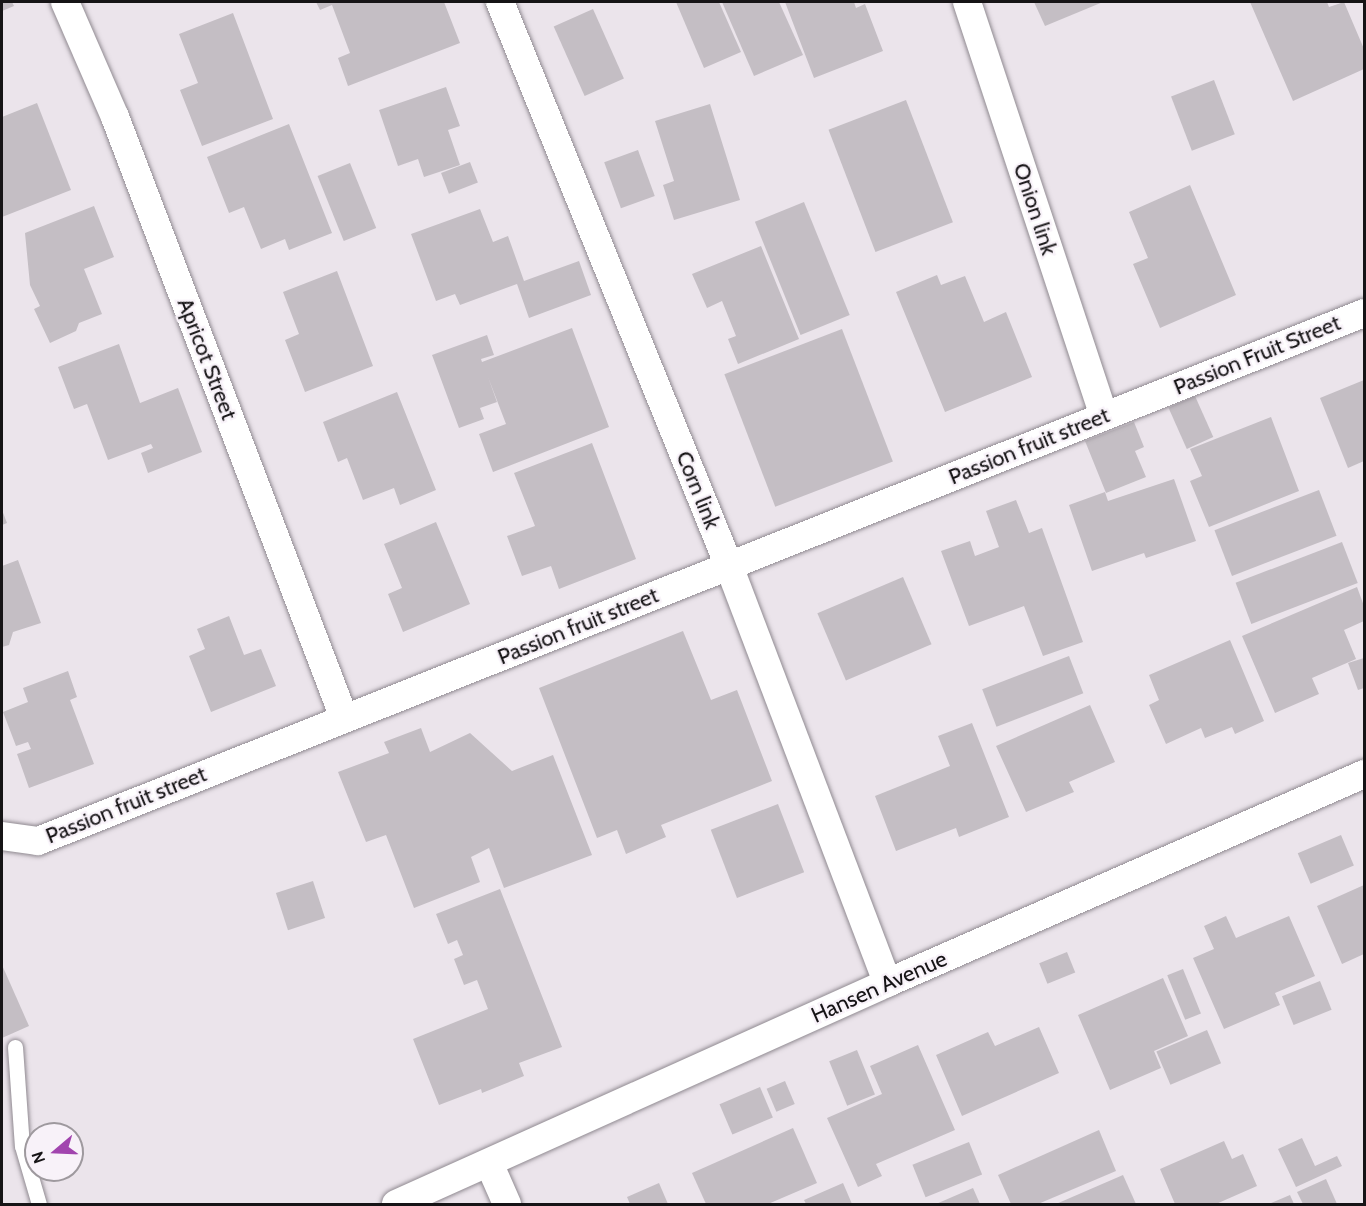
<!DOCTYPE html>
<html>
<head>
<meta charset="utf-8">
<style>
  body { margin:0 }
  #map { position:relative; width:1366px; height:1206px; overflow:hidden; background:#ebe4eb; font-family:Cabin,sans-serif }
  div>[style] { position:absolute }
  .building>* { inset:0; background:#c4bec4; transform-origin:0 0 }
  .roads { filter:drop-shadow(0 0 2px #908a91) drop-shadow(0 0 2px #908a91) }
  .lane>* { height:15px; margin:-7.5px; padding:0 7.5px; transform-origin:7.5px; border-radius:7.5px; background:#fff }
  .street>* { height:28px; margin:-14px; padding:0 14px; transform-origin:14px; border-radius:14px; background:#fff }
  span { translate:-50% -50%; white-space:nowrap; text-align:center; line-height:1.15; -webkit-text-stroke:4.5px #f8f2f9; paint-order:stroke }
  .street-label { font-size:22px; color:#161416 }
  .frame { position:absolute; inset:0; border:3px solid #161416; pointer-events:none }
  .north { position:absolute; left:24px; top:1122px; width:60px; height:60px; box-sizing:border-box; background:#f8f2f9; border:2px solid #9e999e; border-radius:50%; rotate:251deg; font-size:16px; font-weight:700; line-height:24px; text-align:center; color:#161416 }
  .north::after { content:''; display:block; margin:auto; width:21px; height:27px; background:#a144ae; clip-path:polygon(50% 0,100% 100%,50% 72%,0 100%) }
</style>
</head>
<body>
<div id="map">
  <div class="building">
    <i style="clip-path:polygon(2px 2px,12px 2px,14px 6px,2px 11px)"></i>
    <i style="clip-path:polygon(316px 2px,444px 2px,460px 43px,348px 86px,338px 58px,350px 53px,332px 5px,320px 10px)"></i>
    <i style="clip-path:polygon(676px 2px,719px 2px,741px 52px,704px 68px)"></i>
    <i style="clip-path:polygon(722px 2px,779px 2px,803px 55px,754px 76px)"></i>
    <i style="clip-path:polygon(785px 2px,854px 2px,856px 8px,865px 4px,883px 51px,814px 78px)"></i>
    <i style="clip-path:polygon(1034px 2px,1103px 2px,1045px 26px)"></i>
    <i style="clip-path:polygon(1250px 2px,1327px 2px,1329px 7px,1344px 2px,1364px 49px,1364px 69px,1293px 101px)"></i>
    <i style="left:593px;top:9px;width:76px;height:43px;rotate:66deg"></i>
    <i style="clip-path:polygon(233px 13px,273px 119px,202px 146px,180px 90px,198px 83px,179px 34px)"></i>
    <i style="left:1214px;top:80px;width:58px;height:46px;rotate:69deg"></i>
    <i style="clip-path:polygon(446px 87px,460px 126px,448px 130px,460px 165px,424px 177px,418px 159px,398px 166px,379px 110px)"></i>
    <i style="left:906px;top:100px;width:131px;height:83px;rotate:69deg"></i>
    <i style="clip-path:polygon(37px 103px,71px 190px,2px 217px,2px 117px)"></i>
    <i style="clip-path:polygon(710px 104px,740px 200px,674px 220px,663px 185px,674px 181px,655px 121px)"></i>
    <i style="clip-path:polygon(289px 124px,332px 233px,289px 250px,285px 239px,261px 249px,244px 207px,229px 213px,207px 157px)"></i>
    <i style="left:638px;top:150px;width:49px;height:36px;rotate:70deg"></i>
    <i style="left:470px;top:162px;width:22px;height:31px;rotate:69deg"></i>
    <i style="left:350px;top:163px;width:70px;height:35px;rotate:68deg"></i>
    <i style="clip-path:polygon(1190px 185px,1236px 295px,1160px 328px,1133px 264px,1148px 258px,1129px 212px)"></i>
    <i style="left:804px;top:202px;width:122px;height:53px;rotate:68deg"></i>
    <i style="clip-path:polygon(94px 206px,114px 257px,84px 269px,102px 314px,79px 323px,76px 331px,50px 343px,34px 309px,40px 306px,30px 285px,25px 233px)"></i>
    <i style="clip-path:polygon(480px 209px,493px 242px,508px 236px,524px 281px,579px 261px,591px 295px,529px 318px,517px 284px,460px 305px,455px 294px,436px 301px,411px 234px)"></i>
    <i style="clip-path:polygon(761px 246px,799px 339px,738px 364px,728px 339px,736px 336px,722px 301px,707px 308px,692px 274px)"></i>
    <i style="clip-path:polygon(337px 271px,373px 366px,305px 392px,285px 340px,299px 334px,283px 292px)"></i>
    <i style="clip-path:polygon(937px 275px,941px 285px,965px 276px,984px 322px,1006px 312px,1032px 377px,945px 412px,896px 292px)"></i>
    <i style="clip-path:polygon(572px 328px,609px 427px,493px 472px,479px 434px,506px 424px,488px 377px,497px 402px,480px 408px,484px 419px,459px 428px,432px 355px,487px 335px,494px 355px,481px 359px,482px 362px)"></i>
    <i style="left:842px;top:329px;width:142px;height:126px;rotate:69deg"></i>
    <i style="clip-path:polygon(119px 344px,140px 403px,178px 388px,202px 452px,148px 473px,141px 453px,153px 448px,151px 444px,108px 460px,87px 404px,74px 409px,58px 367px)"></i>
    <i style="clip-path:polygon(1364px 380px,1364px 461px,1348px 468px,1320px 398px)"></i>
    <i style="clip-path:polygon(397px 392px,436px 490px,400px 505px,394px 488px,363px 500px,347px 458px,338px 462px,323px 422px)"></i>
    <i style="left:1195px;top:396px;width:45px;height:29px;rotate:66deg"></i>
    <i style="clip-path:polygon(1271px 417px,1299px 491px,1209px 527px,1190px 481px,1202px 476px,1190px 449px)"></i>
    <i style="clip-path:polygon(1134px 422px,1144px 447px,1135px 451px,1146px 477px,1106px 493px,1085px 441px)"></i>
    <i style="clip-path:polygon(592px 443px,636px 559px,559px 589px,551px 566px,522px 576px,507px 536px,535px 526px,514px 473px)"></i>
    <i style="clip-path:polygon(1174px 479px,1196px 541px,1146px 558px,1144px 553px,1092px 571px,1069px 505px,1105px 492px,1108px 501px)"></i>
    <i style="left:1319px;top:490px;width:49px;height:112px;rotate:69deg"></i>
    <i style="clip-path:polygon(1016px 500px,1029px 533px,1042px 528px,1083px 642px,1043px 656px,1024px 606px,969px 626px,941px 551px,970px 541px,975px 556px,999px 547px,986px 511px)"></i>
    <i style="clip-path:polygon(2px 510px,7px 523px,2px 525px)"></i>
    <i style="clip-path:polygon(436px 522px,470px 604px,403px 632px,388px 594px,402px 588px,384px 544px)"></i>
    <i style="left:1342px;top:542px;width:44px;height:114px;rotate:69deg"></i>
    <i style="clip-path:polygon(18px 560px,41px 623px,13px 632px,9px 645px,2px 647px,2px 566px)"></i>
    <i style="left:903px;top:577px;width:73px;height:93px;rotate:67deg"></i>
    <i style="clip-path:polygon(1357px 587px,1364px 606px,1364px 621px,1344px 630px,1356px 659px,1312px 678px,1319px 694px,1275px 713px,1242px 636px)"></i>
    <i style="clip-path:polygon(229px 616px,244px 655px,261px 649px,276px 686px,211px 712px,189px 656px,205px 649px,197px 629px)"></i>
    <i style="clip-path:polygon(683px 631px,711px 700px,737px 690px,772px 781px,661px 825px,666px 837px,626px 854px,617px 830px,597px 838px,539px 688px)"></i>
    <i style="clip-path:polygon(1230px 640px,1264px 721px,1235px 734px,1232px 727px,1205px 738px,1201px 728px,1166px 744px,1149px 705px,1159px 700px,1149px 675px)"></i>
    <i style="left:1069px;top:656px;width:40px;height:93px;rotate:69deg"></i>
    <i style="clip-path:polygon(1364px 658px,1364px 688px,1358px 690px,1348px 663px)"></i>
    <i style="clip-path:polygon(68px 671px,77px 697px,70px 700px,94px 764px,29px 788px,17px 754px,31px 749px,28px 742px,16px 746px,3px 712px,28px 702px,23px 688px)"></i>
    <i style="clip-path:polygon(1090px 705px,1115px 762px,1069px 782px,1074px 792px,1026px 812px,996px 746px)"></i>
    <i style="clip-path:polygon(972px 723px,1009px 817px,959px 837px,956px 828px,896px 851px,875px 796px,950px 766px,938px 736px)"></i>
    <i style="clip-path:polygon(421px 728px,430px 752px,470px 733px,512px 771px,553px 755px,592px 855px,504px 888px,489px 848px,471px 857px,480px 882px,414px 908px,386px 835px,366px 842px,338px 772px,389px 753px,384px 742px)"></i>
    <i style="left:778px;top:804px;width:73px;height:72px;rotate:69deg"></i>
    <i style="left:1341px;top:835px;width:33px;height:47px;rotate:67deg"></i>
    <i style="left:313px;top:881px;width:39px;height:39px;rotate:72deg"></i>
    <i style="clip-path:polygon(1364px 885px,1364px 954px,1342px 964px,1317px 906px)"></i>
    <i style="clip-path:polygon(500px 889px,562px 1047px,519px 1063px,524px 1076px,482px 1093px,481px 1089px,439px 1105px,413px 1039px,488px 1009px,477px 980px,464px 985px,454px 959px,463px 955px,457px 940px,448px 944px,436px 914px)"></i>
    <i style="clip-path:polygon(1226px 916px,1236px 938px,1289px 916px,1315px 976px,1275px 993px,1280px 1005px,1224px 1029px,1193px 958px,1214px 949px,1204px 926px)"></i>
    <i style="left:1067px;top:952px;width:22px;height:30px;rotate:68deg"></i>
    <i style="clip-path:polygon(2px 965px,29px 1026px,2px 1038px)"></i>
    <i style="left:1183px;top:969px;width:48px;height:17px;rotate:68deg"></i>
    <i style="clip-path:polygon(1163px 978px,1188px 1036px,1154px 1051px,1161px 1068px,1110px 1090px,1078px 1015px)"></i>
    <i style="left:1320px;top:981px;width:31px;height:41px;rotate:68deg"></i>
    <i style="clip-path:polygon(1039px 1027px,1059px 1073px,962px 1116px,936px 1055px,988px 1032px,995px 1046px)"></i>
    <i style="left:1207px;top:1030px;width:36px;height:55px;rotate:67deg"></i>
    <i style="clip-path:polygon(918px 1045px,955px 1130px,876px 1164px,882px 1176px,858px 1187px,827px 1118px,882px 1094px,870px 1066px)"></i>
    <i style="left:857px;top:1050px;width:48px;height:30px;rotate:68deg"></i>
    <i style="left:785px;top:1081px;width:25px;height:20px;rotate:67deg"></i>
    <i style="left:760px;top:1087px;width:33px;height:44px;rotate:67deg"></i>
    <i style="clip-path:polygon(793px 1128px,817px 1183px,768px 1204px,706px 1204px,692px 1173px)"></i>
    <i style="clip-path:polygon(1099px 1130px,1116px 1171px,1038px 1204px,1011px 1204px,998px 1175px)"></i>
    <i style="clip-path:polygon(1302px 1138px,1315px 1166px,1337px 1156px,1342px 1166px,1296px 1187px,1278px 1149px)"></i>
    <i style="clip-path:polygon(1224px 1141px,1232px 1159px,1243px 1154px,1257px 1186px,1216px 1204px,1175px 1204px,1160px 1169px)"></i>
    <i style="left:969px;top:1142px;width:35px;height:61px;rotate:68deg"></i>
    <i style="clip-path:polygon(1123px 1175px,1136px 1204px,1056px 1204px)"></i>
    <i style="clip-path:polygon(1326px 1179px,1337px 1204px,1303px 1204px,1297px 1192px)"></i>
    <i style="clip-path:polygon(659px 1183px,668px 1204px,630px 1204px,627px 1197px)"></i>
    <i style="clip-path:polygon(843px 1183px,852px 1204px,806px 1204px,804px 1200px)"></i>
    <i style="clip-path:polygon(973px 1188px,980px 1204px,936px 1204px)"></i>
    <i style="clip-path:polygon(1290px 1195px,1294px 1204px,1269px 1204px)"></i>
  </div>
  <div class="roads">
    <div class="lane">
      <i style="left:15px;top:1047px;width:99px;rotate:86deg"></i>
      <i style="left:22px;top:1146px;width:60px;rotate:73.7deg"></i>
    </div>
    <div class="street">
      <i style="left:65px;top:2px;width:125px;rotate:66.5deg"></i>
      <i style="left:115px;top:117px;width:643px;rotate:69.14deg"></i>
      <i style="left:500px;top:2px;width:609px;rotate:67.9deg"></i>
      <i style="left:729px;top:566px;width:446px;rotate:69.2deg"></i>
      <i style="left:967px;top:2px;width:436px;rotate:71.7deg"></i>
      <i style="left:2px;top:836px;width:36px;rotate:8deg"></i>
      <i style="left:38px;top:841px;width:1427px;rotate:-21.71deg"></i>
      <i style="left:489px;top:1163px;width:45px;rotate:66.3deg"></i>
      <i style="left:396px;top:1204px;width:538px;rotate:-24.23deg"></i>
      <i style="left:887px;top:983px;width:521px;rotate:-23.66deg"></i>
    </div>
  </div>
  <div class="street-label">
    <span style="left:1035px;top:209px;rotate:72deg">Onion link</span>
    <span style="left:1257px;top:355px;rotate:-22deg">Passion Fruit Street</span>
    <span style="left:207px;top:359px;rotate:69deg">Apricot Street</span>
    <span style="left:1029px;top:446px;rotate:-22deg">Passion fruit street</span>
    <span style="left:698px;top:490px;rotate:68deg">Corn link</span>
    <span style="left:578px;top:626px;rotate:-22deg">Passion fruit street</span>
    <span style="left:126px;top:805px;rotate:-22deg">Passion fruit street</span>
    <span style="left:879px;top:987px;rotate:-24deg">Hansen Avenue</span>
  </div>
  <div class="frame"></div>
  <div class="north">N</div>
</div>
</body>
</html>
